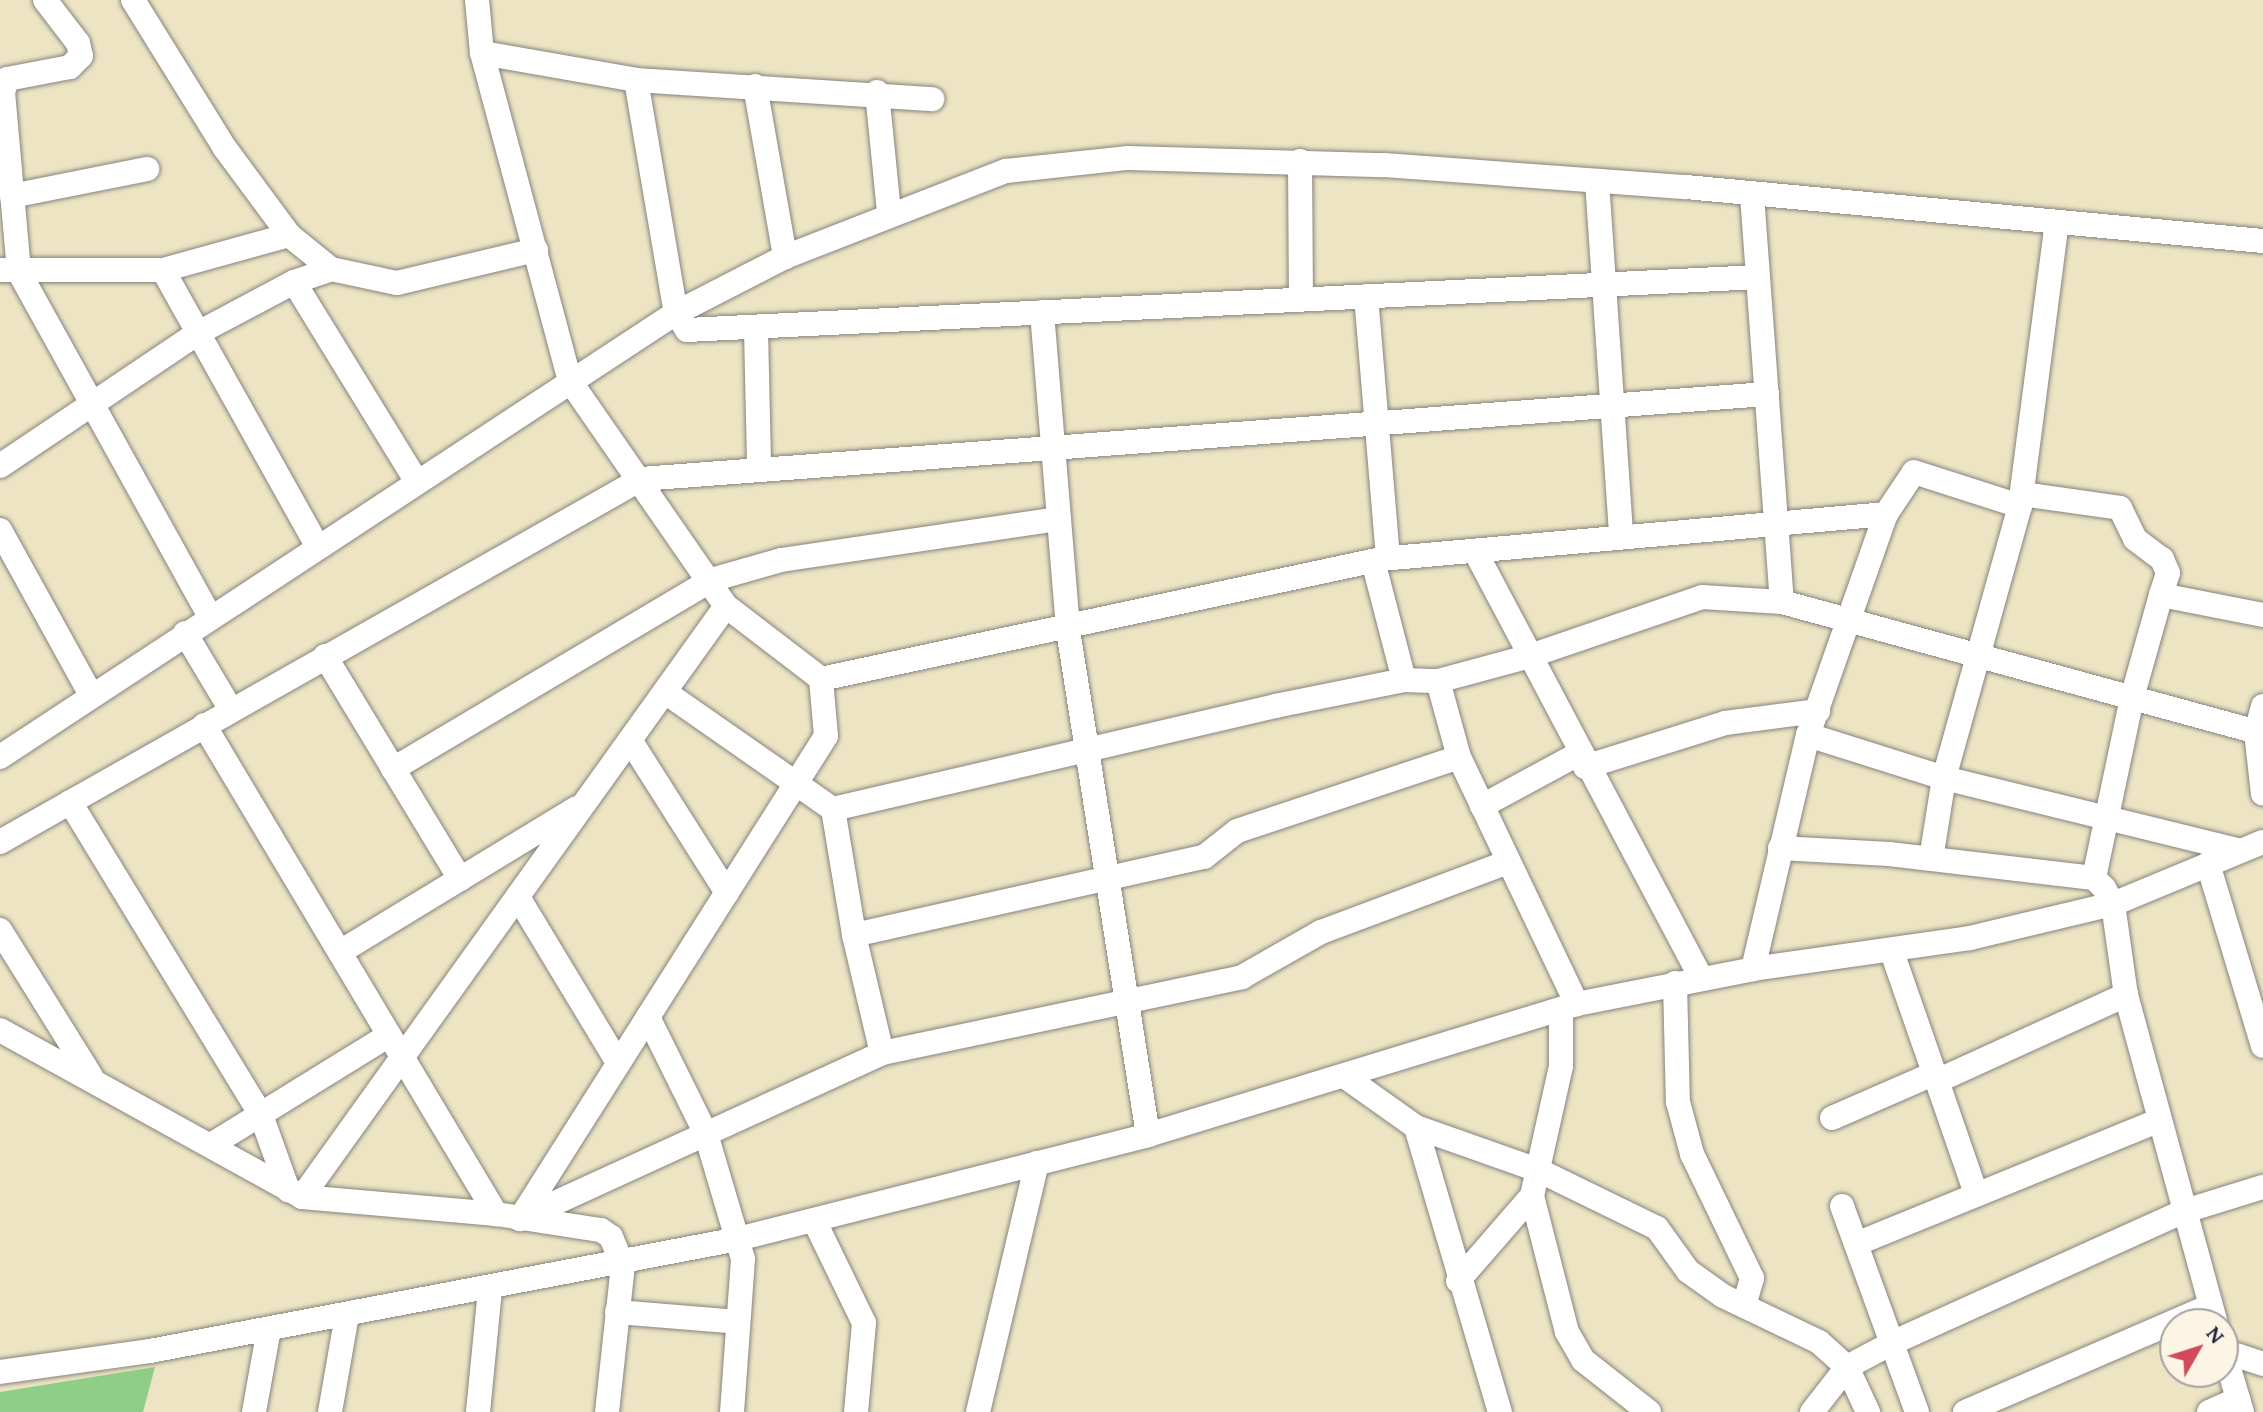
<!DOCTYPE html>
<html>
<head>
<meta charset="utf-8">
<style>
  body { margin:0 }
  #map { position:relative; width:2263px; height:1412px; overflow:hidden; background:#ece4c3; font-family:"Gentium Book Plus",serif }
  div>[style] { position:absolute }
  .green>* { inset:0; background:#8ece86 }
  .roads { filter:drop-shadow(0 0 2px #87837f) drop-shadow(0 0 2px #87837f) }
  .minor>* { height:24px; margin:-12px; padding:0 12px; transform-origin:12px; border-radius:12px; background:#fff }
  span { translate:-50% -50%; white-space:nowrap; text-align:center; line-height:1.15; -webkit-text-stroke:7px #fcf5e5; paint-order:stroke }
  .north { position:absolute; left:2159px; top:1308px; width:80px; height:80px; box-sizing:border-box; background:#fcf5e5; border:2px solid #a5a1a1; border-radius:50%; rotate:51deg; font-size:22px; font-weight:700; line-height:32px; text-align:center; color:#22223b }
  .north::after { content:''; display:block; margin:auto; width:28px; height:36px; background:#d1495b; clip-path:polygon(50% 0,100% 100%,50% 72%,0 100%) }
</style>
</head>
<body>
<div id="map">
  <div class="green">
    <i style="clip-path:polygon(155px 1367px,143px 1412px,0 1412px,0 1392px)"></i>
  </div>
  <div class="roads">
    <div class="minor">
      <i style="left:45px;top:0;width:54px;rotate:52.5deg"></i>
      <i style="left:78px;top:43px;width:13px;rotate:77deg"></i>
      <i style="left:81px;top:56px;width:16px;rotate:135deg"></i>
      <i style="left:70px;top:67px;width:64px;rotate:169.2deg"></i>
      <i style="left:7px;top:79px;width:14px;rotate:107deg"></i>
      <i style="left:3px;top:92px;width:181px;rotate:84.9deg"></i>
      <i style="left:19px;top:272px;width:394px;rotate:61deg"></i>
      <i style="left:133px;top:0;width:173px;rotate:58.2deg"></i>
      <i style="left:224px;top:147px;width:109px;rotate:53.5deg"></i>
      <i style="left:289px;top:235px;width:54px;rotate:39deg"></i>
      <i style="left:477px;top:0;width:53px;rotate:84.6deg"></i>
      <i style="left:482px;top:53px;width:340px;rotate:75deg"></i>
      <i style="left:570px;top:381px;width:274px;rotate:55.3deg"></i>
      <i style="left:726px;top:606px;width:120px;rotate:37.5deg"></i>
      <i style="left:821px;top:679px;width:57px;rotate:85deg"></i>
      <i style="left:826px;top:736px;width:572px;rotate:122.36deg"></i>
      <i style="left:520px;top:1219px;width:398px;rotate:-24.6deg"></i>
      <i style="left:882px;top:1053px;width:368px;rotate:-11.9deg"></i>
      <i style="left:1242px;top:977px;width:91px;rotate:-29.7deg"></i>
      <i style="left:1321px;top:932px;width:197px;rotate:-20.5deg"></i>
      <i style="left:482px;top:53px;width:156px;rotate:9.9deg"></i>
      <i style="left:636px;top:80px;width:297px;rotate:3.7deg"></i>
      <i style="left:636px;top:80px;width:236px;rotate:80.3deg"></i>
      <i style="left:676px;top:313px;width:20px;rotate:57deg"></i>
      <i style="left:687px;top:330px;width:1072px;rotate:-2.83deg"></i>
      <i style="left:755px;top:86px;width:174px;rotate:80deg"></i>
      <i style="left:877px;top:92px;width:122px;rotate:84.3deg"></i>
      <i style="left:1300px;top:161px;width:138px;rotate:89.6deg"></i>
      <i style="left:1597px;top:181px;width:357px;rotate:86.1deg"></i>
      <i style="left:1752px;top:195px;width:408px;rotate:85.8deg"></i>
      <i style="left:12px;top:196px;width:138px;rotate:-11.3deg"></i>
      <i style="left:0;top:270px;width:163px"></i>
      <i style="left:163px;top:270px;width:131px;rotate:-15.5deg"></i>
      <i style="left:163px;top:270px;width:315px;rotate:60.8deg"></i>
      <i style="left:294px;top:282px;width:233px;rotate:58.4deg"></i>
      <i style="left:1366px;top:296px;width:263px;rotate:85.2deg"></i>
      <i style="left:1042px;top:312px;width:319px;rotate:85.3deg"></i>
      <i style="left:1068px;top:630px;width:511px;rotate:81deg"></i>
      <i style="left:756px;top:330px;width:137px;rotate:88.7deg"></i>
      <i style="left:0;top:466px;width:239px;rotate:-33.9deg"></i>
      <i style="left:198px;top:333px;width:109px;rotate:-28deg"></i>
      <i style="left:294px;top:282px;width:39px;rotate:-19deg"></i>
      <i style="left:331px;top:269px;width:67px;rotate:12deg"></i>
      <i style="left:397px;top:283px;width:143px;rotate:-13.4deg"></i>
      <i style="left:2022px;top:494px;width:99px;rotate:8.1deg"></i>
      <i style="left:2120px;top:508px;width:34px;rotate:64deg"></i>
      <i style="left:2135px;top:539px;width:34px;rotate:37deg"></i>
      <i style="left:2162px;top:559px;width:15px;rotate:67deg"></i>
      <i style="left:2168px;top:573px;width:23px;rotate:108deg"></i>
      <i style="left:0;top:530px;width:188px;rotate:61.1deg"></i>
      <i style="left:1475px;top:551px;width:483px;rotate:62.1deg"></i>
      <i style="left:1373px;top:561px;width:123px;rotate:75.4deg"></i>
      <i style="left:185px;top:633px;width:90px;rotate:59.1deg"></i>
      <i style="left:325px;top:656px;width:261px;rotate:58.8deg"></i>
      <i style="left:821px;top:679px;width:573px;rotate:-12.09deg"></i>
      <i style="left:1381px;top:559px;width:507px;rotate:-5.09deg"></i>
      <i style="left:1438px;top:681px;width:79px;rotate:74.6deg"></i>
      <i style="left:1459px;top:757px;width:274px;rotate:64.5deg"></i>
      <i style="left:665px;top:692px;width:205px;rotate:34.9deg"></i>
      <i style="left:833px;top:809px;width:128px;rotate:80.5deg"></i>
      <i style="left:854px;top:935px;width:121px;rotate:76.7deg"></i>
      <i style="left:2263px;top:706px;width:27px;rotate:105deg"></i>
      <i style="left:2256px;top:732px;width:62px;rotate:83.6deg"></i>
      <i style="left:204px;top:725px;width:570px;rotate:59.16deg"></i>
      <i style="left:1808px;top:735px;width:143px;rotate:17.5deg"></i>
      <i style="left:1944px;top:778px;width:303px;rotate:13.8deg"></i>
      <i style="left:630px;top:740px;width:181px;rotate:57.6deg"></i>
      <i style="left:0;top:757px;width:809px;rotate:-33.3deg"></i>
      <i style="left:676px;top:313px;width:123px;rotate:-27.2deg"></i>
      <i style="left:785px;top:257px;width:237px;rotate:-21.3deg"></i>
      <i style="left:1006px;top:171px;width:123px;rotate:-6.1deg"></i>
      <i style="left:1128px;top:158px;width:256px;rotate:1.6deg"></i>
      <i style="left:1384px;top:165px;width:303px;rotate:4.2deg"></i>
      <i style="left:1686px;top:187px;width:580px;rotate:5.35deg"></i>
      <i style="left:1585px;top:767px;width:147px;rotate:-17.4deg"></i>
      <i style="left:1725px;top:723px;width:94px;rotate:-7.4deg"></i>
      <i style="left:393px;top:769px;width:370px;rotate:-30.7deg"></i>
      <i style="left:711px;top:580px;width:73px;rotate:-15.9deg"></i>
      <i style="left:781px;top:560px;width:281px;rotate:-8.4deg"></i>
      <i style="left:70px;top:802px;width:367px;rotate:58.6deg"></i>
      <i style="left:261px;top:1115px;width:80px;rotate:70.2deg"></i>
      <i style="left:1482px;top:806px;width:109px;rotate:-28.4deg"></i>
      <i style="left:833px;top:809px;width:454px;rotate:-13.1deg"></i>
      <i style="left:1275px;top:706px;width:132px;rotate:-11.4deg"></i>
      <i style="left:1404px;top:680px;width:34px;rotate:2deg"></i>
      <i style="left:1438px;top:681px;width:92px;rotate:-15.1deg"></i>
      <i style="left:1527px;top:657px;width:185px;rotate:-18.9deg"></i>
      <i style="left:1702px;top:597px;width:80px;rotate:3.6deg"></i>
      <i style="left:1782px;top:602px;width:492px;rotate:15.3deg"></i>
      <i style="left:0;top:842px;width:737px;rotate:-29.52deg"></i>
      <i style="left:641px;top:479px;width:1129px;rotate:-4.32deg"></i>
      <i style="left:1780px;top:848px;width:109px;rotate:3.2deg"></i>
      <i style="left:1889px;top:854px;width:206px;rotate:6.7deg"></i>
      <i style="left:2094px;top:878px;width:14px;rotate:45deg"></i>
      <i style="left:2104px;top:888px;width:18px;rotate:61deg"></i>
      <i style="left:2113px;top:904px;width:92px;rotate:81.9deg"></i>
      <i style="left:2126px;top:995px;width:341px;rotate:74.7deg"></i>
      <i style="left:1931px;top:859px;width:82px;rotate:-80.9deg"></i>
      <i style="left:1944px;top:778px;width:282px;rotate:-74.4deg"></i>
      <i style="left:2020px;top:506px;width:285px;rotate:-82.6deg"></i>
      <i style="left:2208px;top:864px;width:190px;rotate:73.2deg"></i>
      <i style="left:2094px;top:878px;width:184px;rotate:-78.1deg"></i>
      <i style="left:2132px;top:698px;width:107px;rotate:-74.3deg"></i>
      <i style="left:2161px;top:595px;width:104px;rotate:11.1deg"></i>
      <i style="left:518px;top:897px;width:194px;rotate:58.9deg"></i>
      <i style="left:0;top:930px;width:172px;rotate:58.1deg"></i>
      <i style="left:854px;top:935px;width:359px;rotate:-12.6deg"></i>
      <i style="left:1204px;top:857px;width:42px;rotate:-38.2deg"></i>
      <i style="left:1237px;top:831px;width:234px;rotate:-18.4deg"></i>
      <i style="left:340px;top:952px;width:277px;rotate:-31.3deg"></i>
      <i style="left:1892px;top:952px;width:137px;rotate:70.8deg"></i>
      <i style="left:1937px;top:1081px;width:208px;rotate:-24.5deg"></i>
      <i style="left:1753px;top:969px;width:240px;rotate:-76.8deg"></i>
      <i style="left:1808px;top:735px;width:234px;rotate:-70.6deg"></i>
      <i style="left:1886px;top:514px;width:50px;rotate:-56.3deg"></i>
      <i style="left:1914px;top:472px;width:111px;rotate:17.8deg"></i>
      <i style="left:1675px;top:983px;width:119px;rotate:88.6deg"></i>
      <i style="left:1678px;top:1102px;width:54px;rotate:74.9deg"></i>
      <i style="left:1692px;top:1154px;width:138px;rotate:64.2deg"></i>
      <i style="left:1752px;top:1278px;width:29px;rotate:106deg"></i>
      <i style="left:648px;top:1017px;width:131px;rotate:63.6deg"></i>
      <i style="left:706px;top:1134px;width:130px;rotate:73.5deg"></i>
      <i style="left:743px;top:1259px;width:153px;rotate:94.1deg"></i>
      <i style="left:0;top:1030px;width:345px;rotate:28.9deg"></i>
      <i style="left:302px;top:1197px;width:195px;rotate:5deg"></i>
      <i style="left:496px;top:1214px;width:106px;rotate:8.7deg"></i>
      <i style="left:601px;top:1230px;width:12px;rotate:35deg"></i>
      <i style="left:611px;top:1237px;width:30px;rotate:67deg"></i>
      <i style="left:623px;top:1265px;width:148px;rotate:96.2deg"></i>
      <i style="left:1347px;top:1078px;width:85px;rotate:35.4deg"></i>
      <i style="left:1416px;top:1127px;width:132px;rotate:19.5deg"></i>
      <i style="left:1540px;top:1171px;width:130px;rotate:26deg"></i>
      <i style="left:1657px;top:1228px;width:53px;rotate:54.2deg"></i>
      <i style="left:1688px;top:1271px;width:43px;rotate:35.5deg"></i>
      <i style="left:1723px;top:1296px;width:106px;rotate:25.6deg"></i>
      <i style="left:1819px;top:1342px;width:38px;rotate:42deg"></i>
      <i style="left:1847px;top:1367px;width:50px;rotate:65deg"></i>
      <i style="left:1937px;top:1081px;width:116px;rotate:70.9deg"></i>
      <i style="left:1832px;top:1118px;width:112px;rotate:-23.6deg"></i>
      <i style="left:1416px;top:1127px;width:297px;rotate:73.6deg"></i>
      <i style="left:211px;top:1145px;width:209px;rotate:-31.7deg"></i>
      <i style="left:1532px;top:1196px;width:140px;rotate:75.6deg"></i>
      <i style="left:1567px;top:1332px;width:32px;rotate:60deg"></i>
      <i style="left:1583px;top:1360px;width:84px;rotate:38.2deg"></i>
      <i style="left:302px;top:1197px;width:727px;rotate:-54.34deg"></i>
      <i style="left:1842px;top:1206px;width:219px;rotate:70deg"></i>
      <i style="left:814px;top:1220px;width:114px;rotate:64.1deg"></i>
      <i style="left:864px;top:1323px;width:89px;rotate:95.1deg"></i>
      <i style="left:1856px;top:1244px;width:326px;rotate:-22.2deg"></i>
      <i style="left:1458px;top:1281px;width:113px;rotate:-49deg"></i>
      <i style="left:1532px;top:1196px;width:133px;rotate:-77.4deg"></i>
      <i style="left:1561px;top:1066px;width:57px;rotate:-90deg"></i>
      <i style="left:617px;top:1312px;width:121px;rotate:4.7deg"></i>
      <i style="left:2223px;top:1348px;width:67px;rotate:73.5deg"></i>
      <i style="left:2224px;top:1351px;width:41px;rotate:18.4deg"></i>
      <i style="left:0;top:1372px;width:151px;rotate:-8deg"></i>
      <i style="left:150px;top:1351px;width:599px;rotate:-10.78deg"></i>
      <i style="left:738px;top:1239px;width:423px;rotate:-14.2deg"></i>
      <i style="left:1148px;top:1135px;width:449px;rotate:-17deg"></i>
      <i style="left:1577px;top:1004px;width:179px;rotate:-11.2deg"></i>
      <i style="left:1753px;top:969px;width:219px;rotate:-8.1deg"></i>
      <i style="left:1970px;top:938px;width:147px;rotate:-13.4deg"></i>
      <i style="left:2113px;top:904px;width:162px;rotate:-22.5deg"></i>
      <i style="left:254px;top:1412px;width:84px;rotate:-79.8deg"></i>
      <i style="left:330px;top:1412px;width:98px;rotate:-80.1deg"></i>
      <i style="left:478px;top:1412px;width:124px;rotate:-84.4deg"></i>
      <i style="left:978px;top:1412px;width:256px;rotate:-76.7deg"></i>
      <i style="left:1812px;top:1412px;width:57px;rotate:-52.1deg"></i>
      <i style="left:1847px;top:1367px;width:51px;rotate:-28.1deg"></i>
      <i style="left:1892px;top:1343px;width:318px;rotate:-24.3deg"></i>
      <i style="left:2182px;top:1212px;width:85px;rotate:-17.2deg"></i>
      <i style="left:1965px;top:1412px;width:267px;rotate:-23.4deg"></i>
      <i style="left:2209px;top:1412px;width:32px;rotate:-24deg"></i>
    </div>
  </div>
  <div class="north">N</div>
</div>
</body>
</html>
